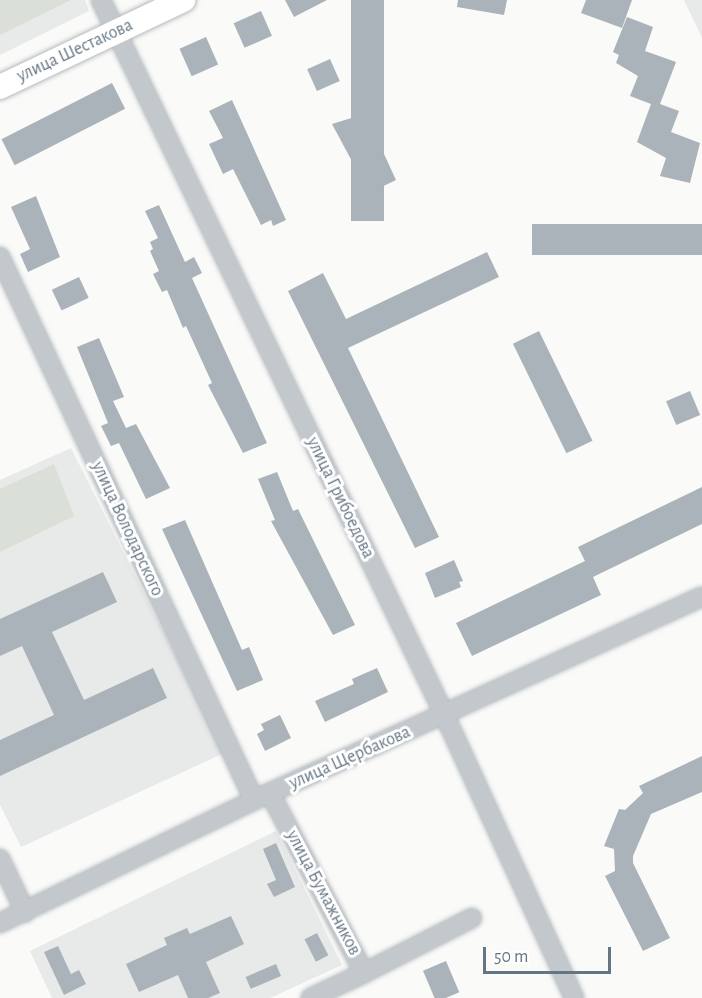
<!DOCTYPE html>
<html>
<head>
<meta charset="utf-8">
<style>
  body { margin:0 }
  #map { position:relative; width:702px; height:998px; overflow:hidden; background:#fafaf8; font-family:"Alegreya Sans",sans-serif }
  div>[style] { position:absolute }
  .built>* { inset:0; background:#e8e9e9 }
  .green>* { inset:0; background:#dadfd7 }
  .building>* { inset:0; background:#aab3b9; transform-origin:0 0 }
  .roads { filter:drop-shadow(0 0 2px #b5babe) drop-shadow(0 0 2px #b5babe) }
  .minor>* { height:18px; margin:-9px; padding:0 9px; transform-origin:9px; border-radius:9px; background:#c3c8cc }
  .major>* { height:24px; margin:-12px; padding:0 12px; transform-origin:12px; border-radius:12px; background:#fff }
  span { translate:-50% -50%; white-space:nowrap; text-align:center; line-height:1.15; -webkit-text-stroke:6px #fff; paint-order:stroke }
  .street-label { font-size:18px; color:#657683 }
  .scale { position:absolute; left:483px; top:947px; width:128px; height:27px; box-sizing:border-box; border:3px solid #657683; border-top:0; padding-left:8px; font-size:18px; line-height:21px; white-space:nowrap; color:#657683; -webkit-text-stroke:4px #fff; paint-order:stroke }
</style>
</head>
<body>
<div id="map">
  <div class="built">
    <i style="clip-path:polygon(0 0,85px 0,89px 11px,0 55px)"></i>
    <i style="clip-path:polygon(684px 0,702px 0,702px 38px)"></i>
    <i style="clip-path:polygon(71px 448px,224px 753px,21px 847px,0 805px,0 480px)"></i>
    <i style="clip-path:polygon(276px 831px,342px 965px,270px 998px,52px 998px,30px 951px)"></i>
  </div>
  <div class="green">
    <i style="clip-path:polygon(0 0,71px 0,0 35px)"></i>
    <i style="clip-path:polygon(54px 464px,74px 516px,0 552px,0 489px)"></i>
  </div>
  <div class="building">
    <i style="clip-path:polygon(285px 0,327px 0,294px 17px)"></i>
    <i style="left:351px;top:0;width:33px;height:221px"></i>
    <i style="clip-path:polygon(458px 0,507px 0,504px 15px,457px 7px)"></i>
    <i style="clip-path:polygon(586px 0,632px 0,622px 28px,581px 13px)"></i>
    <i style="left:261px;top:11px;width:27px;height:30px;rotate:66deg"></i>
    <i style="clip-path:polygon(627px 17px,653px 27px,645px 51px,676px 62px,660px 104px,679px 111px,671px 132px,700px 143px,690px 183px,660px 176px,666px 158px,637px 142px,651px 104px,630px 96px,638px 76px,616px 63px,619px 55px,613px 52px)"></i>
    <i style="left:206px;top:37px;width:30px;height:29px;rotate:66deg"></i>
    <i style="left:330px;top:59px;width:24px;height:25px;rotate:66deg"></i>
    <i style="left:112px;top:83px;width:29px;height:124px;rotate:63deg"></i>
    <i style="clip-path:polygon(232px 100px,286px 220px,273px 226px,271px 220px,261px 225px,233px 169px,223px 174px,209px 144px,223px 138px,209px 111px)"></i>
    <i style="clip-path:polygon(358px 116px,378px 157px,384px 154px,396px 180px,369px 193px,332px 124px)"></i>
    <i style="clip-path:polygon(36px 196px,60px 257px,28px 272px,20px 254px,30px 249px,11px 207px)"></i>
    <i style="clip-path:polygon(159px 205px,185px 262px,194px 257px,202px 273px,192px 278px,267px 443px,243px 453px,208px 385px,212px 383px,186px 326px,183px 328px,167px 290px,162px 292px,153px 274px,159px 271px,150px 251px,153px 249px,150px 242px,158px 238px,145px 211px)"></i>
    <i style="left:702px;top:224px;width:31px;height:170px;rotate:90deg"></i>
    <i style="clip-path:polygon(487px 252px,499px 277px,348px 348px,439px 537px,415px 548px,288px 291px,323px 273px,346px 319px)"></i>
    <i style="left:79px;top:277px;width:23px;height:30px;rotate:65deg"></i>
    <i style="left:539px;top:331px;width:122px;height:29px;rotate:64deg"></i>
    <i style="clip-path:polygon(99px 338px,124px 397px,113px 401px,126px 428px,136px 424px,170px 488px,146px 499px,119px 443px,111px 446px,101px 426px,108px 423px,77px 347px)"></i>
    <i style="left:690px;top:391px;width:26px;height:26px;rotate:67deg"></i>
    <i style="clip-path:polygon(277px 472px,293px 511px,298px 509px,355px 625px,333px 635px,271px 521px,275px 520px,258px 479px)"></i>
    <i style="clip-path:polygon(702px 487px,702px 524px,593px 577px,601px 595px,472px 656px,456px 623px,585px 561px,578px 547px)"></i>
    <i style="clip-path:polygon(185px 520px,242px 650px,249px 647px,263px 680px,237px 691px,162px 529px)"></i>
    <i style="clip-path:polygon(454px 560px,463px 581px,459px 582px,461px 587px,435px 598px,425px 573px)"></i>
    <i style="clip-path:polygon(103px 572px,117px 602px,52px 632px,84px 700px,153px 668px,167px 698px,0 776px,0 740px,54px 715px,22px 646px,0 656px,0 619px)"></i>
    <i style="clip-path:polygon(377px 668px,388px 692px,325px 722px,315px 701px,354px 684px,352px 679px)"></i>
    <i style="clip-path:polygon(280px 715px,291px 738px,265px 751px,257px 734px,264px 730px,261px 724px)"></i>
    <i style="clip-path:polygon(702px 756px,702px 792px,651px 814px,633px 856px,633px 863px,670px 938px,643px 951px,605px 876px,615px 871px,614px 849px,604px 846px,619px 809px,625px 810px,643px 793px,639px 786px)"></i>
    <i style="clip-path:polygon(276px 843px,295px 887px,274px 897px,267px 884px,276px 880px,263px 849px)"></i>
    <i style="clip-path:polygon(231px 916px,244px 944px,206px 962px,220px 993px,208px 998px,188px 998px,178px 975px,139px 992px,126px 964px,167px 945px,164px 938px,187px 928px,190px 934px)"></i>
    <i style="left:317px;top:933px;width:25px;height:14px;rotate:63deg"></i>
    <i style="clip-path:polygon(58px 946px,71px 974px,79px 970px,86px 984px,64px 995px,44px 952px)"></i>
    <i style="left:446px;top:961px;width:34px;height:25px;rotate:67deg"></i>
    <i style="left:276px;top:964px;width:13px;height:33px;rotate:67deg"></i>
  </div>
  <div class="roads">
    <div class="minor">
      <i style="left:101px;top:0;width:794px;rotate:64.34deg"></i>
      <i style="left:445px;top:716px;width:310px;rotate:65.4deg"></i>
      <i style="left:0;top:257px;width:599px;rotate:64.93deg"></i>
      <i style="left:270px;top:793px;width:203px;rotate:62.4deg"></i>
      <i style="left:364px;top:973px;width:59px;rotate:154.7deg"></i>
      <i style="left:0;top:859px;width:59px;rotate:64.7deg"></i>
      <i style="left:0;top:923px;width:282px;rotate:-25.8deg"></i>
      <i style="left:254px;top:800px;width:492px;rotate:-24.4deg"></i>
      <i style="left:364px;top:973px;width:121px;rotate:-27deg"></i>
    </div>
    <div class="major">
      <i style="left:0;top:87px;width:203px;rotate:-25.4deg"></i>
    </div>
  </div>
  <div class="street-label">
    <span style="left:75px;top:51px;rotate:-25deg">улица Шестакова</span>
    <span style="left:340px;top:498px;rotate:64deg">улица Грибоедова</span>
    <span style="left:127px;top:529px;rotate:65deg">улица Володарского</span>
    <span style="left:350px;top:758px;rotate:-24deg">улица Щербакова</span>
    <span style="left:323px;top:893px;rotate:62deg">улица Бумажников</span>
  </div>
  <div class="scale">50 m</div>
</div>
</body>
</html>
